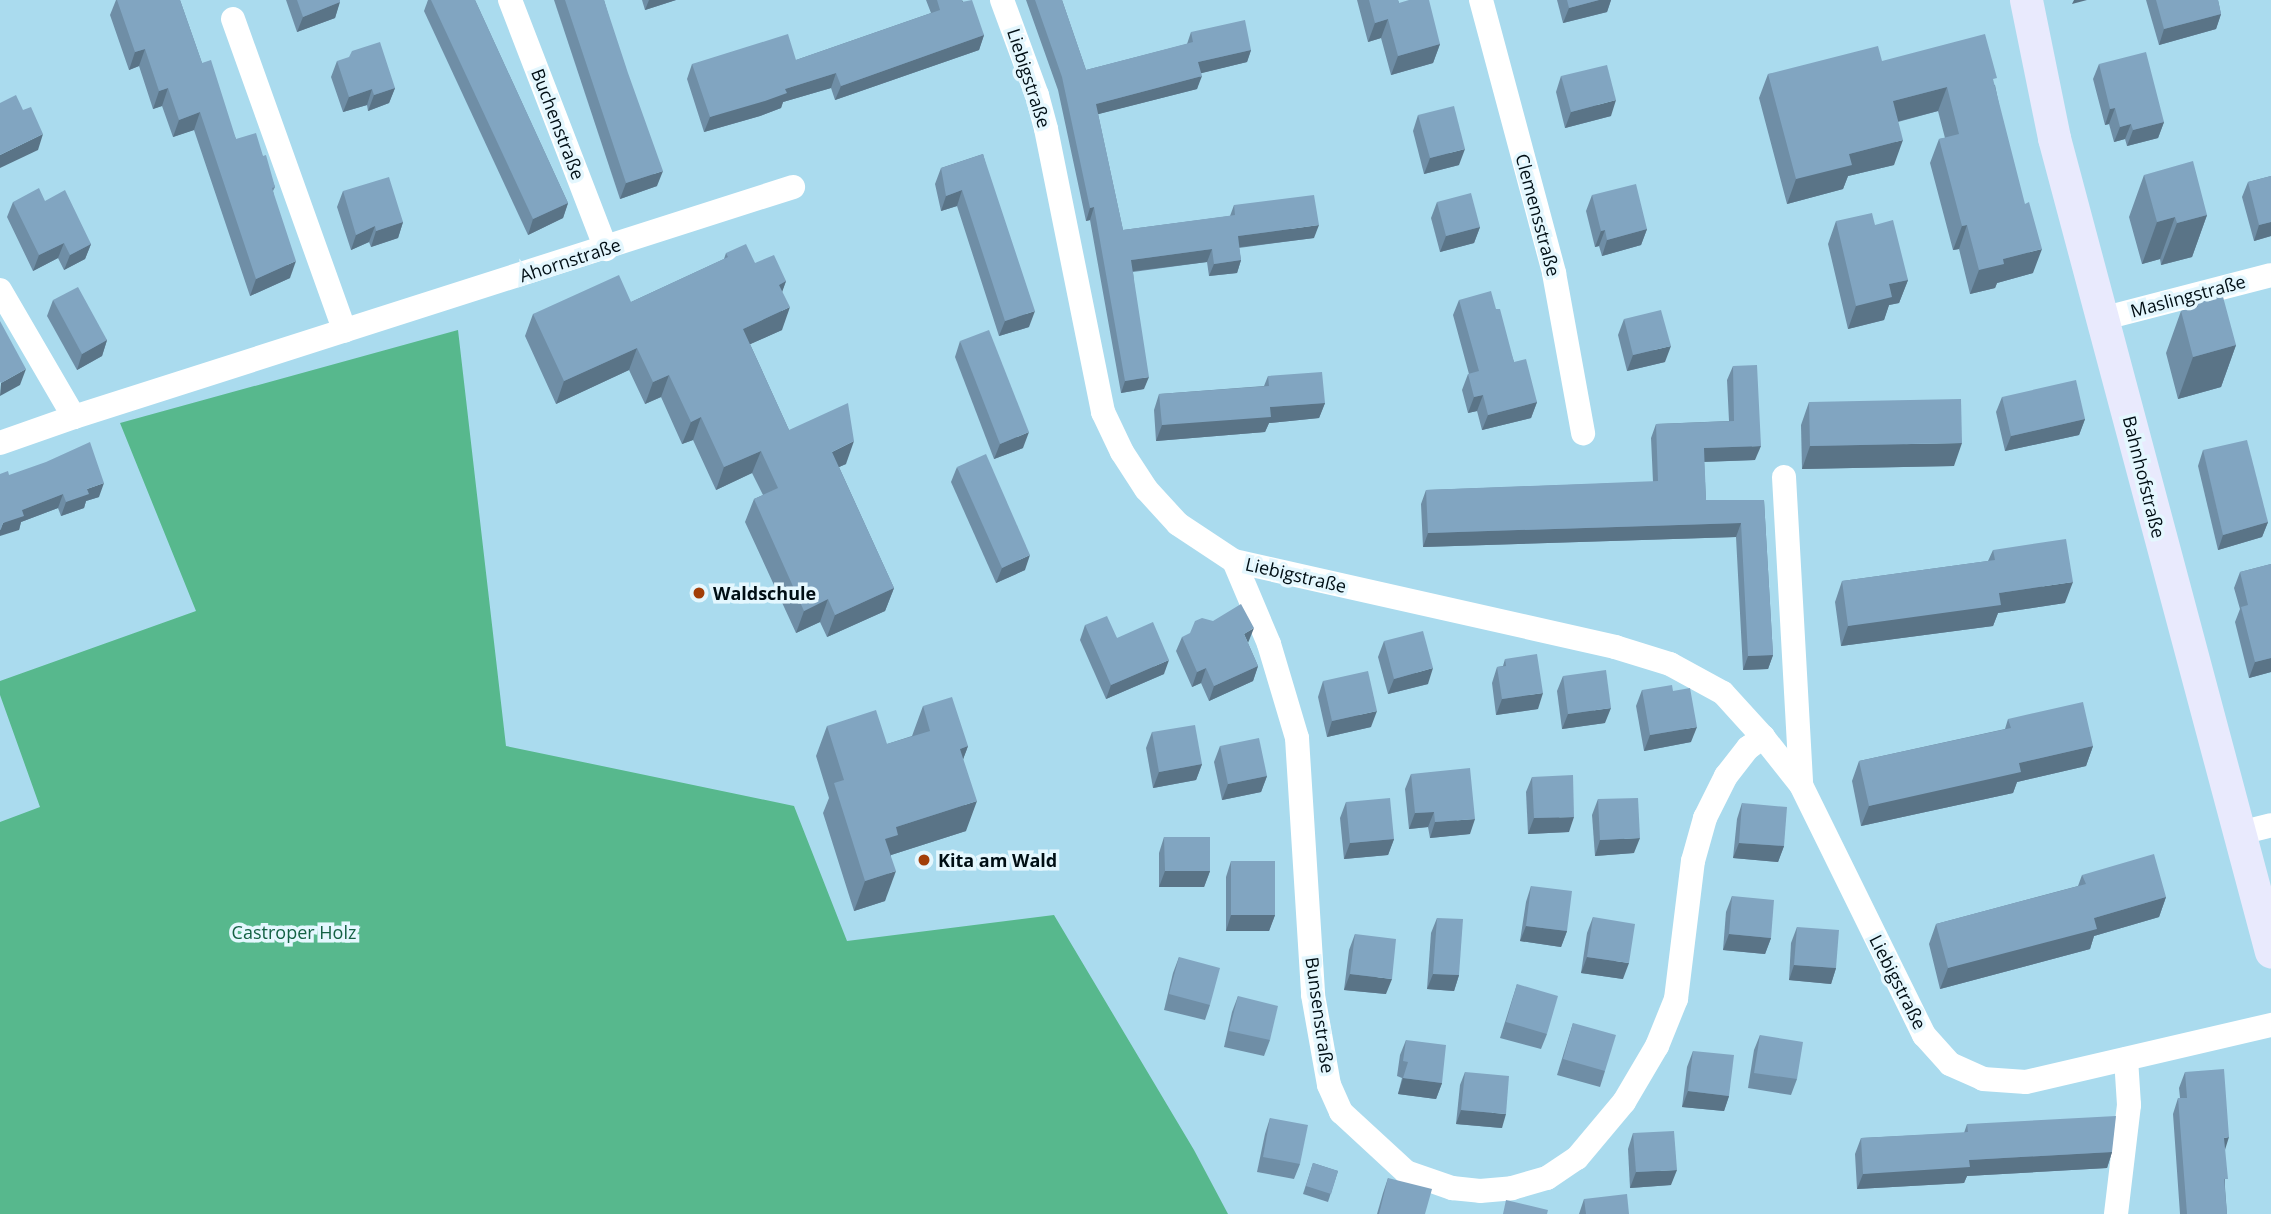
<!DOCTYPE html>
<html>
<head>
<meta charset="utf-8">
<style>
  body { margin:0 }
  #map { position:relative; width:2271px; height:1214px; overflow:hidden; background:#aadbee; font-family:"Open Sans",sans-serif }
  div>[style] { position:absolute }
  .green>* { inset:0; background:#57b88d }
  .street>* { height:24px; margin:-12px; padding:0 12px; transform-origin:12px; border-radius:12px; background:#fff }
  .secondary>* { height:33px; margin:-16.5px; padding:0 16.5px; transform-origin:16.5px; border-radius:16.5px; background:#e9eafd }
  .wall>* { inset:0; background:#6f8ea6 }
  .shaded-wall>* { inset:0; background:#5a7487 }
  .building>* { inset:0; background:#81a5c1 }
  .dots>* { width:19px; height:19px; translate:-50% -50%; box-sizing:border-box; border:4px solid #e4f7fe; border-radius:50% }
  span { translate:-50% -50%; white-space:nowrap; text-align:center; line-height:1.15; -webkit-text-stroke:7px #e4f7fe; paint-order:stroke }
  .street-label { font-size:18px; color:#000e14 }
  .poi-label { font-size:18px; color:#000e14; font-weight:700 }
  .left { translate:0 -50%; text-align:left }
  .park-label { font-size:18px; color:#146144 }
</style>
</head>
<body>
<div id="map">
  <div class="green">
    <i style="clip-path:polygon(458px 330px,506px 746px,794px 806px,847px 941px,1054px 915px,1194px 1150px,1228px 1214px,0 1214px,0 822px,40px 807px,0 695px,0 681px,196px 611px,120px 423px)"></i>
  </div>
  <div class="street">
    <i style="left:510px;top:0;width:267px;rotate:68.9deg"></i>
    <i style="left:1002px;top:0;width:101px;rotate:69.8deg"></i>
    <i style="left:1037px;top:95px;width:35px;rotate:75deg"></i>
    <i style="left:1046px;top:129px;width:289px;rotate:78.6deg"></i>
    <i style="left:1103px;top:412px;width:44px;rotate:64.6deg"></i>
    <i style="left:1122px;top:452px;width:44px;rotate:57deg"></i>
    <i style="left:1146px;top:489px;width:47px;rotate:47.6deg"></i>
    <i style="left:1178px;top:524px;width:67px;rotate:33.5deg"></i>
    <i style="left:1234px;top:561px;width:391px;rotate:12.7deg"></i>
    <i style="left:1615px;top:647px;width:58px;rotate:17.2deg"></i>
    <i style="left:1670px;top:664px;width:60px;rotate:28.7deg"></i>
    <i style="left:1723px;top:693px;width:59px;rotate:47.7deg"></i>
    <i style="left:1763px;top:737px;width:61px;rotate:51.6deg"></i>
    <i style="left:1801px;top:785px;width:279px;rotate:63.8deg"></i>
    <i style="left:1924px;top:1035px;width:39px;rotate:48deg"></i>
    <i style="left:1950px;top:1064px;width:36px;rotate:24deg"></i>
    <i style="left:1983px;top:1079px;width:43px;rotate:4deg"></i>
    <i style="left:2026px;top:1082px;width:252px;rotate:-13.1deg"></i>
    <i style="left:1481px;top:0;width:283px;rotate:75deg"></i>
    <i style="left:1554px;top:273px;width:163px;rotate:79.7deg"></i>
    <i style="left:233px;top:19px;width:331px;rotate:70.3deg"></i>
    <i style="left:0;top:290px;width:147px;rotate:59.8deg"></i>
    <i style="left:2105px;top:318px;width:171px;rotate:-14.5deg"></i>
    <i style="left:0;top:443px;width:78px;rotate:-19.4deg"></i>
    <i style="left:74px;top:417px;width:755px;rotate:-17.74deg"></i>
    <i style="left:1784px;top:477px;width:308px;rotate:86.8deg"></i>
    <i style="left:1234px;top:561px;width:90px;rotate:67.1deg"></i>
    <i style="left:1269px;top:644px;width:98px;rotate:73.4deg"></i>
    <i style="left:1297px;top:738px;width:257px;rotate:86.4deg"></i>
    <i style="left:1313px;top:995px;width:91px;rotate:79.9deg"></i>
    <i style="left:1329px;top:1085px;width:30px;rotate:66deg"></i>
    <i style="left:1341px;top:1112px;width:88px;rotate:42.7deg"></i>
    <i style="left:1406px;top:1172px;width:49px;rotate:19.2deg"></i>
    <i style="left:1452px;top:1188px;width:28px;rotate:6deg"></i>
    <i style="left:1480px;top:1191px;width:32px;rotate:-5deg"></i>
    <i style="left:1512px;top:1188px;width:36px;rotate:-16deg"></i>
    <i style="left:1547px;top:1178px;width:36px;rotate:-34deg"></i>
    <i style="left:1577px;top:1158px;width:73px;rotate:-50deg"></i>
    <i style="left:1624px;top:1102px;width:65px;rotate:-59.5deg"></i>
    <i style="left:1657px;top:1046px;width:51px;rotate:-68deg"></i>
    <i style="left:1676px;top:999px;width:139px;rotate:-83deg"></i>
    <i style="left:1693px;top:861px;width:45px;rotate:-74.4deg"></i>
    <i style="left:1705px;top:818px;width:47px;rotate:-63.4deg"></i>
    <i style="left:1726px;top:776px;width:36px;rotate:-52deg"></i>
    <i style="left:1748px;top:748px;width:19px;rotate:-36deg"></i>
    <i style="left:2240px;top:833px;width:32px;rotate:-14deg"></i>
    <i style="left:2116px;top:1214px;width:110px;rotate:-83.2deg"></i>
    <i style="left:2129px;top:1105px;width:46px;rotate:-93.7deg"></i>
  </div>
  <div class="secondary">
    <i style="left:2026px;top:0;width:141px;rotate:78.5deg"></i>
    <i style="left:2054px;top:138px;width:842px;rotate:75.07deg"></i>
  </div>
  <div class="wall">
    <i style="clip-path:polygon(116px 0,180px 0,202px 63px,236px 139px,263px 156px,275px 187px,273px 191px,290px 278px,250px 296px,194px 130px,173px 137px,162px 106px,153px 109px,139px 66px,129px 70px,110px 15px)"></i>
    <i style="clip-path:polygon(286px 0,340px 0,335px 18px,297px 32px)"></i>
    <i style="clip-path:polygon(428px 0,475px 0,568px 203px,563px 218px,528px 235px,424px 11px)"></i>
    <i style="clip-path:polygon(554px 0,604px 0,657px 186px,620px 199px)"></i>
    <i style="clip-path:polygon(642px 0,676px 0,645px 10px)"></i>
    <i style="clip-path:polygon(926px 0,962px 0,984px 35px,979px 50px,835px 100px,831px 88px,783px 102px,781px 108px,760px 116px,704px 132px,687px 79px,692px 64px,796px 60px,931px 13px)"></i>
    <i style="clip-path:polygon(1026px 0,1062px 0,1086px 70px,1187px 44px,1191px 32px,1251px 50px,1247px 62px,1201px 73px,1197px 89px,1098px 114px,1123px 230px,1230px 216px,1234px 205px,1314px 238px,1239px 248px,1241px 260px,1237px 273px,1209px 276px,1207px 262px,1133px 272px,1144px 389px,1121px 393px,1090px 220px,1086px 221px,1058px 90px)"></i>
    <i style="clip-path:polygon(1357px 0,1398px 0,1399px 3px,1440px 44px,1433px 63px,1391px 75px,1381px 38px,1368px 42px)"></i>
    <i style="clip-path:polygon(1557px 0,1611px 0,1607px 12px,1563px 23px)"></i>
    <i style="clip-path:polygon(2146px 0,2218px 0,2221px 14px,2216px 29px,2159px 45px)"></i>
    <i style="clip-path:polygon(337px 61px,395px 88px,389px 103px,368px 111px,367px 105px,343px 112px,331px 77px)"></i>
    <i style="clip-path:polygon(1882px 61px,1995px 85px,2033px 273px,1997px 283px,1995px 288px,1970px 294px,1959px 249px,1953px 250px,1930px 163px,1939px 139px,1945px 138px,1938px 111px,1898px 122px,1894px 165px,1848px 176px,1843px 189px,1787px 204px,1759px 98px,1768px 74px)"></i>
    <i style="clip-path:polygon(2099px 64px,2164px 122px,2158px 138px,2127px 146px,2125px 139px,2114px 142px,2109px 124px,2105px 125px,2093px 79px)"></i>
    <i style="clip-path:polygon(1561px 76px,1611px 116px,1565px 128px,1556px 92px)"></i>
    <i style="clip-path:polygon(1418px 115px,1459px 165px,1424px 174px,1413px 131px)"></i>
    <i style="clip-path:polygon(983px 154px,1029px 327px,999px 336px,957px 206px,941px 211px,935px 184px,941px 168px)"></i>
    <i style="clip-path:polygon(2144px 175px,2207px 215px,2192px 257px,2161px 265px,2160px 259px,2142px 264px,2129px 217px)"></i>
    <i style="clip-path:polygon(2271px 176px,2271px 236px,2254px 241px,2242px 197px,2248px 182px)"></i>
    <i style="clip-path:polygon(343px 191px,403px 222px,398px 238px,371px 247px,369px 242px,351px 250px,337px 207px)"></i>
    <i style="clip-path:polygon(1592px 195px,1647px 229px,1641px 245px,1602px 256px,1599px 246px,1595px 247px,1586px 211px)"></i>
    <i style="clip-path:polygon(45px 201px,91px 244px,85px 259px,64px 270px,58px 258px,33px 271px,7px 217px,13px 202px)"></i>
    <i style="clip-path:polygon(1437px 202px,1480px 227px,1474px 243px,1440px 252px,1431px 218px)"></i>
    <i style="clip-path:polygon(1836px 221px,1875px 225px,1908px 280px,1899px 303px,1889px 305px,1884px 320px,1848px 329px,1828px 244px)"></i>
    <i style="clip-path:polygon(726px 253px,755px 263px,786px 281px,782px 291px,782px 330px,750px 344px,789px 430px,846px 464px,839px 467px,894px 588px,885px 611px,827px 637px,820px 622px,796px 633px,745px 522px,754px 499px,763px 495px,752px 473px,716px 490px,693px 440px,682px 444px,661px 397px,645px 404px,629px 370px,556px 404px,525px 336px,533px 314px,631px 302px,724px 259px)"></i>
    <i style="clip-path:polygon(53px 300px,107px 340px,102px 356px,77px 370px,47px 316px)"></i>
    <i style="clip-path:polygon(1459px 300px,1496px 309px,1514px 362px,1537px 402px,1531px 418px,1482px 430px,1477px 411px,1468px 413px,1462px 390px,1468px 374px,1469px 374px,1453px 315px)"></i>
    <i style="clip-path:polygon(2196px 300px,2236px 345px,2221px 387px,2178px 399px,2166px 353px,2181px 311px,2193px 308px)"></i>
    <i style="clip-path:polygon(1624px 319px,1665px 362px,1627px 371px,1618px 335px)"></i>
    <i style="clip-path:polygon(960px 341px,1023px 448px,994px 459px,955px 357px)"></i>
    <i style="clip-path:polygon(1733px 366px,1755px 460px,1704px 462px,1706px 500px,1764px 500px,1773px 655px,1768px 669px,1743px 670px,1736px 537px,1423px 547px,1421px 504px,1426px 490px,1653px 482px,1651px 438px,1656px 424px,1729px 421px,1727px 380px)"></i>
    <i style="clip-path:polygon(1268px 376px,1325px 403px,1319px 418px,1269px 423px,1265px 432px,1156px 441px,1154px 410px,1159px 394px,1264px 386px)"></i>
    <i style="clip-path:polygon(2002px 397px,2085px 419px,2079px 435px,2005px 451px,1996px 412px)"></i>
    <i style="clip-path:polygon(1809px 402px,1954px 466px,1802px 469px,1801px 425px)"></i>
    <i style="clip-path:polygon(2203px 450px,2268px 522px,2262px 537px,2218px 550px,2198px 466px)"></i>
    <i style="clip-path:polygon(957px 467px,1025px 570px,996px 583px,951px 482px)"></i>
    <i style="clip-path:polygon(9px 475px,99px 497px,86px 501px,84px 508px,61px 516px,58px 508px,21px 522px,19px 530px)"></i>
    <i style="clip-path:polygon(1993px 550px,2065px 603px,1998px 613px,1993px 626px,1841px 646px,1835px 602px,1842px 581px,1988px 561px)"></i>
    <i style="clip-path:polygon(2271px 564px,2271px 672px,2249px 678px,2235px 622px,2240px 609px,2234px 588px,2240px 572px)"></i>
    <i style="clip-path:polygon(1085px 625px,1117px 638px,1164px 674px,1106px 699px,1080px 640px)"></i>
    <i style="clip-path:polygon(1182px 637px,1248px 643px,1258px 666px,1253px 681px,1209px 701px,1201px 683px,1192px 687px,1176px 651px)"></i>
    <i style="clip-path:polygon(1384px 641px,1428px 684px,1388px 694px,1378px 657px)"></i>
    <i style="clip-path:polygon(1505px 659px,1538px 709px,1496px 715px,1492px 683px,1497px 667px,1503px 666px)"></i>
    <i style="clip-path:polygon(1563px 676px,1605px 723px,1562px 729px,1557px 691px)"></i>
    <i style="clip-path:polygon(1323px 681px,1371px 727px,1327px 737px,1318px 697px)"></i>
    <i style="clip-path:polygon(1642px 690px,1673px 691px,1691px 742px,1644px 751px,1636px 706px)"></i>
    <i style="clip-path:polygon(923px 706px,968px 746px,963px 759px,966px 831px,891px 855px,885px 901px,854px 911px,823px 813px,829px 798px,816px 756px,827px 726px,887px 744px,912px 736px)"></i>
    <i style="clip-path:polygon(2008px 719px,2093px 746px,2086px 766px,2017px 782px,2013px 793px,1861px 826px,1852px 781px,1859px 761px,2005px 729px)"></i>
    <i style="clip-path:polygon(1152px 732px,1202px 764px,1196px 780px,1153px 788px,1146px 748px)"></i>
    <i style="clip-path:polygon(1220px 746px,1267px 776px,1261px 792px,1222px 800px,1214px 762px)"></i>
    <i style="clip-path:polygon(1411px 774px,1470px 834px,1430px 838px,1428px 827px,1409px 829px,1405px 789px)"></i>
    <i style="clip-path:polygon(1532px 777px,1569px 832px,1528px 834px,1526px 792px)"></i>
    <i style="clip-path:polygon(1598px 799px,1634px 853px,1595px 856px,1592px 815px)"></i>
    <i style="clip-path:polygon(1346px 802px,1394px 839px,1388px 855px,1344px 859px,1340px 818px)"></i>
    <i style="clip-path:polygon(1742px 803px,1784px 846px,1778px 862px,1733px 858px,1737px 819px)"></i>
    <i style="clip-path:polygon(1164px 837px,1210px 871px,1204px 887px,1159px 887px,1159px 853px)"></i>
    <i style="clip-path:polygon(1231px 861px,1275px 915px,1269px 931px,1226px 931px,1226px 877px)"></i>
    <i style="clip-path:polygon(2082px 875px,2166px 897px,2159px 917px,2094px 936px,2090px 949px,1940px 989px,1929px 944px,1936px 924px,2078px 886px)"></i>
    <i style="clip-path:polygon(1531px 886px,1567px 931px,1561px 947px,1520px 941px,1526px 902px)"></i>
    <i style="clip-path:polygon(1732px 896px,1771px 938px,1765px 954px,1723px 950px,1726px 912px)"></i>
    <i style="clip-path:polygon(1593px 917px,1623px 979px,1581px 973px,1587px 933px)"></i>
    <i style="clip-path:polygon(1437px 918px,1459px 975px,1454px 991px,1427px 989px,1431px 933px)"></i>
    <i style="clip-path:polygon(1797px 927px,1836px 968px,1831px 984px,1789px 980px,1791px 943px)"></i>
    <i style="clip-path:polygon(1355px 934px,1386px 994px,1344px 990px,1349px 950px)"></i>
    <i style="clip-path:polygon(1179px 957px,1210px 1005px,1205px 1020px,1164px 1010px,1173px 973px)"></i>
    <i style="clip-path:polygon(1517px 984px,1547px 1034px,1541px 1049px,1500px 1038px)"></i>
    <i style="clip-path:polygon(1238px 996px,1270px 1040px,1264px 1056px,1224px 1047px,1232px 1012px)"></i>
    <i style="clip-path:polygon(1573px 1023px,1605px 1071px,1600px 1087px,1557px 1075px)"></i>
    <i style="clip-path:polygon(1760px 1035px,1797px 1079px,1791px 1095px,1748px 1088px,1754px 1050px)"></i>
    <i style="clip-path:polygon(1406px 1040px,1442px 1083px,1436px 1099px,1398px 1094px,1402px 1078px,1397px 1076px,1400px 1055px)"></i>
    <i style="clip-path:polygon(1693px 1051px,1729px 1096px,1724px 1111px,1682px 1107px,1687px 1067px)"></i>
    <i style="clip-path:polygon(1465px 1072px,1502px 1128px,1456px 1124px,1460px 1085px)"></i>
    <i style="clip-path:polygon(2185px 1072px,2225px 1149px,2225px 1187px,2227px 1214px,2180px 1214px,2173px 1114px,2178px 1098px,2180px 1098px,2179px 1088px)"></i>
    <i style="clip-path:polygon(1270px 1118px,1300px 1164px,1294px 1179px,1257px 1172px,1265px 1134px)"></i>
    <i style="clip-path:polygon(1967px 1124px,2112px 1152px,2107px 1168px,1967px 1176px,1964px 1183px,1857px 1189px,1855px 1154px,1861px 1138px,1964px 1133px)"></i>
    <i style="clip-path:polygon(1633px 1133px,1671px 1185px,1630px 1188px,1628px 1149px)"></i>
    <i style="clip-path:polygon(1313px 1163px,1338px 1171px,1328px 1202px,1303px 1194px)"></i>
    <i style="clip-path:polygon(1388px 1178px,1425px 1214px,1377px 1214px,1383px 1193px)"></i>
    <i style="clip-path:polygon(1584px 1199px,1629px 1214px,1579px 1214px)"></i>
  </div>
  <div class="shaded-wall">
    <i style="clip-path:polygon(649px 0,676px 0,645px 10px)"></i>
    <i style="clip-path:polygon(1599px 0,1611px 0,1607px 12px,1563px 23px,1569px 8px)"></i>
    <i style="clip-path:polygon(2074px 0,2087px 0,2072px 4px)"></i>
    <i style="clip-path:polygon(340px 2px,335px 18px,297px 32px,303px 17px)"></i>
    <i style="clip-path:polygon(2221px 14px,2216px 29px,2159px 45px,2164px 29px)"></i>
    <i style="clip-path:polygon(1388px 19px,1381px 38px,1368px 42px,1375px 23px)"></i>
    <i style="clip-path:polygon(984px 35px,979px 50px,835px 100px,841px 86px)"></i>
    <i style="clip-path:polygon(1440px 44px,1433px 63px,1391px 75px,1398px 56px)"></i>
    <i style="clip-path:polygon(145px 49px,139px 66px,129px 70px,135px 52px)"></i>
    <i style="clip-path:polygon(1251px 50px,1247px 62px,1194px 75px,1198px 62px)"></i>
    <i style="clip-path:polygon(836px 73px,831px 88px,783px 102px,781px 108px,760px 116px,704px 132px,710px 117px,785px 89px)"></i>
    <i style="clip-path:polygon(1202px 76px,1197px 89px,1091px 116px,1096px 104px)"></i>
    <i style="clip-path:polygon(1947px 87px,1938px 111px,1884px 125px,1893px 101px)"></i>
    <i style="clip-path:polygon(168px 88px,162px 106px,153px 109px,159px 91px)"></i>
    <i style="clip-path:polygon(395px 88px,389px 103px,368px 111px,374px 95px)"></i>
    <i style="clip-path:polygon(372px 89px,367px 105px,343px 112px,349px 97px)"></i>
    <i style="clip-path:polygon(1616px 100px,1611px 116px,1565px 128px,1571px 112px)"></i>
    <i style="clip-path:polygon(2115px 108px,2109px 124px,2105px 125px,2110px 109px)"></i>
    <i style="clip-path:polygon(200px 112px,194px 130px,173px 137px,179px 120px)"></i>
    <i style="clip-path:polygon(2164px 122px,2158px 138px,2127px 146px,2133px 130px)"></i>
    <i style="clip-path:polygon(2131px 124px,2125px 139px,2114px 142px,2120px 127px)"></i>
    <i style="clip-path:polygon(43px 134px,38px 150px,0 168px,0 155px)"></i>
    <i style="clip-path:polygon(1903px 140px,1894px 165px,1848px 176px,1843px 189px,1787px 204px,1796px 179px,1849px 154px)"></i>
    <i style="clip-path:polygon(1465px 149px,1459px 165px,1424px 174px,1430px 158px)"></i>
    <i style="clip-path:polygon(663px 171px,657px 186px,620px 199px,626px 183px)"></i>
    <i style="clip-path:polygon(962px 190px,957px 206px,941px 211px,946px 196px)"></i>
    <i style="clip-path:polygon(568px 203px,563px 218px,528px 235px,533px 219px)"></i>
    <i style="clip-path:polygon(1094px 207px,1090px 220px,1086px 221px,1090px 208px)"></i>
    <i style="clip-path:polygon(2207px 215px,2192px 257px,2161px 265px,2177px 223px)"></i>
    <i style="clip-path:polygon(2175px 217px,2160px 259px,2142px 264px,2157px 222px)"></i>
    <i style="clip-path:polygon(403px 222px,398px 238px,371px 247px,376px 231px)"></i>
    <i style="clip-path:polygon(2271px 222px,2271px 236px,2254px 241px,2259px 225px)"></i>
    <i style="clip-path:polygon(1319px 225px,1314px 238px,1233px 248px,1238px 236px)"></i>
    <i style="clip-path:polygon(1967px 225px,1959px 249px,1953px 250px,1962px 226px)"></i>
    <i style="clip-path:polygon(375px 226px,369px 242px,351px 250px,356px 235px)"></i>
    <i style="clip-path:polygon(1480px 227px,1474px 243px,1440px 252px,1446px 236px)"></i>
    <i style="clip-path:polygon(1647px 229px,1641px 245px,1602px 256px,1607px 240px)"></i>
    <i style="clip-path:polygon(1605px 230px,1599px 246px,1595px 247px,1601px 231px)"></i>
    <i style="clip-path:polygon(64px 243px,58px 258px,33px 271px,39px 255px)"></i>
    <i style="clip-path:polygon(91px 244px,85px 259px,64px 270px,70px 255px)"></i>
    <i style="clip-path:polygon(1212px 249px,1207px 262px,1126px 272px,1131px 260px)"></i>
    <i style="clip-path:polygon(2042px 249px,2033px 273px,1997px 283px,1995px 288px,1970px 294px,1979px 270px,2003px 259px)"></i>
    <i style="clip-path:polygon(1241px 260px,1237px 273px,1209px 276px,1214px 264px)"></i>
    <i style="clip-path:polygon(296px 261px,290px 278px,250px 296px,256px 279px)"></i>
    <i style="clip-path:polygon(1908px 280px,1899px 303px,1889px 305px,1884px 320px,1848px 329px,1856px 306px,1889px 284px)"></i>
    <i style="clip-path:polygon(786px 281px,778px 304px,779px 285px)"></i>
    <i style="clip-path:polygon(790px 307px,782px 330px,735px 351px,743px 329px)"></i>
    <i style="clip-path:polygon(1035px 311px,1029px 327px,999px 336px,1005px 321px)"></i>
    <i style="clip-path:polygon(107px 340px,102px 356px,77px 370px,82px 354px)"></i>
    <i style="clip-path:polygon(2236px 345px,2221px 387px,2178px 399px,2193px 357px)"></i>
    <i style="clip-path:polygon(1671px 346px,1665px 362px,1627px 371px,1633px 355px)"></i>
    <i style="clip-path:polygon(637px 348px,629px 370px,556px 404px,564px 381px)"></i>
    <i style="clip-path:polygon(26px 369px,20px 385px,0 396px,1px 383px)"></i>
    <i style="clip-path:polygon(669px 375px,661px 397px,645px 404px,653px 382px)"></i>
    <i style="clip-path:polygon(1149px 377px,1144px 389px,1121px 393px,1125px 381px)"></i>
    <i style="clip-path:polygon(1483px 395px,1477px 411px,1468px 413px,1474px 397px)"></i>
    <i style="clip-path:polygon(1537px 402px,1531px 418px,1482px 430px,1488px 415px)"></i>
    <i style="clip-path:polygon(1325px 403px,1319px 418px,1269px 423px,1265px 432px,1156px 441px,1162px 425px,1270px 407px)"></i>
    <i style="clip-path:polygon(701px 417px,693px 440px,682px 444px,691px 422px)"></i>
    <i style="clip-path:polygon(2085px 419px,2079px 435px,2005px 451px,2011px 436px)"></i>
    <i style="clip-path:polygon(1029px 432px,1023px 448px,994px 459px,1000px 444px)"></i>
    <i style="clip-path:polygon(854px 441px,846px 464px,823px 474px,832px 452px)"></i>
    <i style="clip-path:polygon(1962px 443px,1954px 466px,1802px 469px,1810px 446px)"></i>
    <i style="clip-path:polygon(1761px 446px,1755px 460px,1699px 462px,1704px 448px)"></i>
    <i style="clip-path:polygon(761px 451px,752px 473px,716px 490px,724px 467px)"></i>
    <i style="clip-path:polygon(104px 483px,99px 497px,86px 501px,84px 508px,61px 516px,66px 502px,87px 489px)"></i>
    <i style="clip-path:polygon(63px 494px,58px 508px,21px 522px,19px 530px,0 536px,0 530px,3px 523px,22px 510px)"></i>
    <i style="clip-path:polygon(2268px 522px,2262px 537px,2218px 550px,2223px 535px)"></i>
    <i style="clip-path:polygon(1741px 523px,1736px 537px,1423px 547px,1428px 533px)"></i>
    <i style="clip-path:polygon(1030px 555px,1025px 570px,996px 583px,1002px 568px)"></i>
    <i style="clip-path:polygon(2073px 582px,2065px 603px,1998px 613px,1993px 626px,1841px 646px,1848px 626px,1999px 593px)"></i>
    <i style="clip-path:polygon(894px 588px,885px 611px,827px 637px,835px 615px)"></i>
    <i style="clip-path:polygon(828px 599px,820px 622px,796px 633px,804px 611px)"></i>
    <i style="clip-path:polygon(1254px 628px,1248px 643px,1244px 634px)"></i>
    <i style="clip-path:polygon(1773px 655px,1768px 669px,1743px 670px,1748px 656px)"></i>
    <i style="clip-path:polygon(2271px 658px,2271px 672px,2249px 678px,2255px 662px)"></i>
    <i style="clip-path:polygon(1169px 660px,1164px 674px,1106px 699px,1111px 685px)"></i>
    <i style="clip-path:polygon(1258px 666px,1253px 681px,1209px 701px,1214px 686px)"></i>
    <i style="clip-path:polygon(1206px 668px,1201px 683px,1192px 687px,1197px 672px)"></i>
    <i style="clip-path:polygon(1433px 668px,1428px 684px,1388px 694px,1394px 679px)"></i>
    <i style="clip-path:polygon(1543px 693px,1538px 709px,1496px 715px,1502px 699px)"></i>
    <i style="clip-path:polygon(1611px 708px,1605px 723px,1562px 729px,1568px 714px)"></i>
    <i style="clip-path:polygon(1377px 711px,1371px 727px,1327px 737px,1332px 721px)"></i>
    <i style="clip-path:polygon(1697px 727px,1691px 742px,1644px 751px,1650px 735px)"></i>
    <i style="clip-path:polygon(968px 746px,957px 776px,960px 749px)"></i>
    <i style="clip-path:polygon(2093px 746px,2086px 766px,2017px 782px,2013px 793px,1861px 826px,1869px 806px,2019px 763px)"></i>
    <i style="clip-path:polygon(1202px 764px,1196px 780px,1153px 788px,1159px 772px)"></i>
    <i style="clip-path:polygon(1267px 776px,1261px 792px,1222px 800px,1228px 784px)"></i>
    <i style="clip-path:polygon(977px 801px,966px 831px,891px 855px,887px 865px,885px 839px,896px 827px)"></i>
    <i style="clip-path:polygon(1434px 812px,1428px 827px,1409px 829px,1415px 813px)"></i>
    <i style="clip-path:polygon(1574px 817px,1569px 832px,1528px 834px,1534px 818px)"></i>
    <i style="clip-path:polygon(1475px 819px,1470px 834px,1430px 838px,1435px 822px)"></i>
    <i style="clip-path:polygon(1640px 838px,1634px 853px,1595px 856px,1600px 840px)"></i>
    <i style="clip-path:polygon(1394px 839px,1388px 855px,1344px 859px,1350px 843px)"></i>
    <i style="clip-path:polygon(1739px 843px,1784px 846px,1778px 862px,1733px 858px)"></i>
    <i style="clip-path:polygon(896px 871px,885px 901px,854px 911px,865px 881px)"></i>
    <i style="clip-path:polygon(1165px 871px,1210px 871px,1204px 887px,1159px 887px)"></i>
    <i style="clip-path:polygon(2166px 897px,2159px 917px,2094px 936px,2090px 949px,1940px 989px,1948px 968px,2094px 918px)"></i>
    <i style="clip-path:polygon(1231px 915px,1275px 915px,1269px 931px,1226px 931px)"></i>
    <i style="clip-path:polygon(1526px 926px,1567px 931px,1561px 947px,1520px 941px)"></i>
    <i style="clip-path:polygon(1729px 934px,1771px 938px,1765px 954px,1723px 950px)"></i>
    <i style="clip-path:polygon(1587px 957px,1629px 963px,1623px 979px,1581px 973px)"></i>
    <i style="clip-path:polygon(1794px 965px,1836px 968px,1831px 984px,1789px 980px)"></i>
    <i style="clip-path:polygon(1350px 974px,1392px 979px,1386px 994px,1344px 990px)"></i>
    <i style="clip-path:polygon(1433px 974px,1459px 975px,1454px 991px,1427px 989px)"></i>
    <i style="clip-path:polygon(1403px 1078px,1442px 1083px,1436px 1099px,1398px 1094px)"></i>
    <i style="clip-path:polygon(1688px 1091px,1729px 1096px,1724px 1111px,1682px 1107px)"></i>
    <i style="clip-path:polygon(1461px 1110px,1506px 1114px,1502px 1128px,1456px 1124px)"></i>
    <i style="clip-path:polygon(2229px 1137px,2224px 1153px,2224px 1138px)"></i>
    <i style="clip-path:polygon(2112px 1152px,2107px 1168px,1967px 1176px,1964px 1183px,1857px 1189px,1863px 1174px,1969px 1160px)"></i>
    <i style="clip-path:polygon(1677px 1170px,1671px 1185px,1630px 1188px,1636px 1172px)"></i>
  </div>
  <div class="building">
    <i style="clip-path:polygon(117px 0,180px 0,202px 63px,211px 60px,236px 139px,256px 133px,263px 156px,266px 155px,275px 187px,272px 188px,296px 261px,256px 279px,200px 112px,179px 120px,168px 88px,159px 91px,145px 49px,135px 52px)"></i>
    <i style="clip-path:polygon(297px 0,340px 0,340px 2px,303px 17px)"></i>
    <i style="clip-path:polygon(431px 0,475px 0,568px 203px,533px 219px)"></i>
    <i style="clip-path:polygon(565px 0,604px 0,628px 73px,663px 171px,626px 183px)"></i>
    <i style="clip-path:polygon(937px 0,962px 0,962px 2px,972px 0,984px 35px,841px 86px,836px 73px,785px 89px,787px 93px,765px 101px,710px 117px,692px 64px,788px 34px,796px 60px,940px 10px)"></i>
    <i style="clip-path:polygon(1035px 0,1062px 0,1086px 70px,1193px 42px,1191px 32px,1245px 20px,1251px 50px,1198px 62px,1202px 76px,1096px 104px,1123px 230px,1235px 215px,1234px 205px,1314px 195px,1319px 225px,1238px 236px,1241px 260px,1214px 264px,1212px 249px,1131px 260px,1149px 377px,1125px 381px,1094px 207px,1090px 208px,1062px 77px)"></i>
    <i style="clip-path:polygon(1369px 0,1398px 0,1399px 3px,1409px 0,1429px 0,1440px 44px,1398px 56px,1388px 19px,1375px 23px)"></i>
    <i style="clip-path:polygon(1567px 0,1599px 0,1569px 8px)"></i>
    <i style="clip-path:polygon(2156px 0,2218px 0,2221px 14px,2164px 29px)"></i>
    <i style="clip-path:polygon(1985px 34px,1997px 78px,1993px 79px,2025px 204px,2029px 202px,2042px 249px,2003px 259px,2004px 264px,1979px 270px,1967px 225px,1962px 226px,1939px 139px,1959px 134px,1947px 87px,1893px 101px,1903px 140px,1849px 154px,1852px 165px,1796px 179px,1768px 74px,1878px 46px,1882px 61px)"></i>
    <i style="clip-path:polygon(380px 42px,395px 88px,374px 95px,372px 89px,349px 97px,337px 61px,349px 57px,352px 51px)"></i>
    <i style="clip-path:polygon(2146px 52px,2164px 122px,2133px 130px,2131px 124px,2120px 127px,2115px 108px,2110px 109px,2099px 64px)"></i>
    <i style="clip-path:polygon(1607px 65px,1616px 100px,1571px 112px,1561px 76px)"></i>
    <i style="clip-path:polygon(16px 95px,23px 110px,31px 107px,43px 134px,0 155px,0 103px)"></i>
    <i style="clip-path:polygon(1454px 106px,1465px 149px,1430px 158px,1418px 115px)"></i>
    <i style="clip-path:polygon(983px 154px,1035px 311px,1005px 321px,962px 190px,946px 196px,941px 168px)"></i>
    <i style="clip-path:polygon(2193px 161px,2207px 215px,2177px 223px,2175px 217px,2157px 222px,2144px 175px)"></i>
    <i style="clip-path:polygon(2271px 176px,2271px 222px,2259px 225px,2248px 182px)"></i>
    <i style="clip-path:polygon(389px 177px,403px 222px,376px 231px,375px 226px,356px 235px,343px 191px)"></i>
    <i style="clip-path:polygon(1636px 184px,1647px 229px,1607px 240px,1605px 230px,1601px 231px,1592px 195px)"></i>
    <i style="clip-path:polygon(39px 188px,45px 201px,65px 190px,91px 244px,70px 255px,64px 243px,39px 255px,13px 202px)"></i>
    <i style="clip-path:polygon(1471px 193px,1480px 227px,1446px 236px,1437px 202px)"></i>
    <i style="clip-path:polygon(1872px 213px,1875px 225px,1893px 220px,1908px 280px,1889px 284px,1892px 297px,1856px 306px,1836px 221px)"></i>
    <i style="clip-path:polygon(746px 244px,755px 263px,774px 255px,786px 281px,779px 285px,790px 307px,743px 329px,789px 430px,848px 403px,854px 441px,832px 452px,894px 588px,835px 615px,828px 599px,804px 611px,754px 499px,778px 488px,761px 451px,724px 467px,701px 417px,691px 422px,669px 375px,653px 382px,637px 348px,564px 381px,533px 314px,619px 275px,631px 302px,728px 257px,726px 253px)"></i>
    <i style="clip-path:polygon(78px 287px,107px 340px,82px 354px,53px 300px)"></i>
    <i style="clip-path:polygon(1491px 291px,1496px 309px,1500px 309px,1514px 362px,1526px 359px,1537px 402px,1488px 415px,1483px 395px,1474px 397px,1468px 374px,1479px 371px,1459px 300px)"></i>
    <i style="clip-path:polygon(2222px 293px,2236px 345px,2193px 357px,2181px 311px,2198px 307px,2196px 300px)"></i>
    <i style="clip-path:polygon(1661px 310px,1671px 346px,1633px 355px,1624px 319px)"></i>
    <i style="clip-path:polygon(0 321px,26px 369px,1px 383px,0 382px)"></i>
    <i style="clip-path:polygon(989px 330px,1029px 432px,1000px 444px,960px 341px)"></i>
    <i style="clip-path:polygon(1757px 365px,1761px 446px,1704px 448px,1706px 500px,1764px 500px,1773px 655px,1748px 656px,1741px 523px,1428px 533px,1426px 490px,1658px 481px,1656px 424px,1734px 421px,1733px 366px)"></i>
    <i style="clip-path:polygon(1322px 372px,1325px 403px,1270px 407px,1271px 417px,1162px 425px,1159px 394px,1269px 386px,1268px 376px)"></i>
    <i style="clip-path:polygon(2076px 380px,2085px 419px,2011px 436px,2002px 397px)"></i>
    <i style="clip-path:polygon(1961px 399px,1962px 443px,1810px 446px,1809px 402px)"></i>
    <i style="clip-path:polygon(2247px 440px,2268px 522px,2223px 535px,2203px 450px)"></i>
    <i style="clip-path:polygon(90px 442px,104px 483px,87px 489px,89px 494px,66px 502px,63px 494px,22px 510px,24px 516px,3px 523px,1px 529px,0 530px,0 474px,8px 471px,9px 475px,46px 462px)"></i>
    <i style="clip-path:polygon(986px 454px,1030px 555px,1002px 568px,957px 467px)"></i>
    <i style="clip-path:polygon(2066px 539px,2073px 582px,1999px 593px,2001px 605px,1848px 626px,1842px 581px,1995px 560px,1993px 550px)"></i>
    <i style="clip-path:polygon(2271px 564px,2271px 658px,2255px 662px,2241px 607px,2248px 605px,2240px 572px)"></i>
    <i style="clip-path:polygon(1241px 604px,1254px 628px,1244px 634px,1258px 666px,1214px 686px,1206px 668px,1197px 672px,1182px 637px,1190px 633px,1195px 621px,1202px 618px,1213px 621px)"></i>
    <i style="clip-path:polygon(1107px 616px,1117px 638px,1153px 622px,1169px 660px,1111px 685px,1085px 625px)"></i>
    <i style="clip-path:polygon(1423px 631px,1433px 668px,1394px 679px,1384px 641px)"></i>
    <i style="clip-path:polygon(1537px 654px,1543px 693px,1502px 699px,1497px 667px,1506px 666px,1505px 659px)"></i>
    <i style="clip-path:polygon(1606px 670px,1611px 708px,1568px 714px,1563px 676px)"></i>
    <i style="clip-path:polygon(1368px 671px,1377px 711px,1332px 721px,1323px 681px)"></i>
    <i style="clip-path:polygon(1672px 685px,1673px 691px,1690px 688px,1697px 727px,1650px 735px,1642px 690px)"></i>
    <i style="clip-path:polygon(952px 697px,968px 746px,960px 749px,977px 801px,896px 827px,898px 835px,885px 839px,896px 871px,865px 881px,834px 783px,844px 780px,827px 726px,876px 710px,887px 744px,930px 731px,923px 706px)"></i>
    <i style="clip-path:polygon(2083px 702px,2093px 746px,2019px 763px,2021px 772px,1869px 806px,1859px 761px,2011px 728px,2008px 719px)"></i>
    <i style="clip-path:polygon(1195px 725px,1202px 764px,1159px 772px,1152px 732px)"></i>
    <i style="clip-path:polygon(1259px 738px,1267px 776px,1228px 784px,1220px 746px)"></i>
    <i style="clip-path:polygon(1470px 768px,1475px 819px,1435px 822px,1434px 812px,1415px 813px,1411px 774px)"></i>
    <i style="clip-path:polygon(1573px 775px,1574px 817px,1534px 818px,1532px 777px)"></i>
    <i style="clip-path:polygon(1390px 798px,1394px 839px,1350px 843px,1346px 802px)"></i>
    <i style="clip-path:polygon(1638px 798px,1640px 838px,1600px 840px,1598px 799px)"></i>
    <i style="clip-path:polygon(1742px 803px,1787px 807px,1784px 846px,1739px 843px)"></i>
    <i style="clip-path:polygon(1164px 837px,1210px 837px,1210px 871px,1165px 871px)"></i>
    <i style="clip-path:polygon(2154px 854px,2166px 897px,2094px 918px,2097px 929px,1948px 968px,1936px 924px,2086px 884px,2082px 875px)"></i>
    <i style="clip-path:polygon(1231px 861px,1275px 861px,1275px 915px,1231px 915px)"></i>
    <i style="clip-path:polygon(1531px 886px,1572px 891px,1567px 931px,1526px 926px)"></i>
    <i style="clip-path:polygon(1732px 896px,1774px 900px,1771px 938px,1729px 934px)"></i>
    <i style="clip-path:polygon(1593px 917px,1635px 924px,1629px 963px,1587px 957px)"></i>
    <i style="clip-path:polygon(1437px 918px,1463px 919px,1459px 975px,1433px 974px)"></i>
    <i style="clip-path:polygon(1797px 927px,1839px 930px,1836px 968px,1794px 965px)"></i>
    <i style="clip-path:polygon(1355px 934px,1396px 939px,1392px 979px,1350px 974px)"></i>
    <i style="clip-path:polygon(1179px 957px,1220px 968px,1210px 1005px,1169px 994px)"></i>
    <i style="clip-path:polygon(1517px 984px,1558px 996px,1547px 1034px,1506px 1022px)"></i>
    <i style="clip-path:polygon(1238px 996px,1278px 1006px,1270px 1040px,1229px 1031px)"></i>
    <i style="clip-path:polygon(1573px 1023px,1616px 1035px,1605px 1071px,1563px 1059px)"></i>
    <i style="clip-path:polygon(1760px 1035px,1803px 1042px,1797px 1079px,1754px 1073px)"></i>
    <i style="clip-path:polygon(1406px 1040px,1446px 1045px,1442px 1083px,1403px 1078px,1408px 1062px,1403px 1061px)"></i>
    <i style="clip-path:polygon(1693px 1051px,1734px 1055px,1729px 1096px,1688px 1091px)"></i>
    <i style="clip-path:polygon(2224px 1069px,2229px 1137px,2224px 1138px,2228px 1179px,2224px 1179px,2227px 1214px,2187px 1214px,2178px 1098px,2187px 1098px,2185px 1072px)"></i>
    <i style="clip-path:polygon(1465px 1072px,1509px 1076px,1506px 1114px,1461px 1110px)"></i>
    <i style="clip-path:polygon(2116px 1116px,2112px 1152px,1969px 1160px,1970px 1167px,1863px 1174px,1861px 1138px,1968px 1132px,1967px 1124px)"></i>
    <i style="clip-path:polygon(1270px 1118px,1308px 1125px,1300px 1164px,1263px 1157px)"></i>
    <i style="clip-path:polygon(1674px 1131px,1677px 1170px,1636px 1172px,1633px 1133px)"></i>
    <i style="clip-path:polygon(1313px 1163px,1338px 1171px,1331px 1194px,1306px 1186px)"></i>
    <i style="clip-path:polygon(1388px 1178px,1432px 1189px,1425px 1214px,1379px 1214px)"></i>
    <i style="clip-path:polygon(1627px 1194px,1629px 1214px,1586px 1214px,1584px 1199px)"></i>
    <i style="clip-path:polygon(1506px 1200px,1548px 1210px,1547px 1214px,1503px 1214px)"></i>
  </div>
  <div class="dots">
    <i style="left:699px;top:593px;background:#a23e08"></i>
    <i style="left:924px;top:860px;background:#a23e08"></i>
  </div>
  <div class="street-label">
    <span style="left:1029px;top:78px;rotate:72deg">Liebigstraße</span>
    <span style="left:558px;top:124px;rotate:69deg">Buchenstraße</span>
    <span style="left:1538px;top:215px;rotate:75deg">Clemensstraße</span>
    <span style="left:570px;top:260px;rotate:-18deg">Ahornstraße</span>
    <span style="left:2188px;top:296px;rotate:-15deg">Maslingstraße</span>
    <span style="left:2144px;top:477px;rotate:76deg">Bahnhofstraße</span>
    <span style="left:1296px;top:575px;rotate:13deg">Liebigstraße</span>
    <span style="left:1898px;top:982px;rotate:63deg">Liebigstraße</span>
    <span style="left:1320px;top:1015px;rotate:82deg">Bunsenstraße</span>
  </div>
  <div class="poi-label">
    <span class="left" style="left:713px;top:593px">Waldschule</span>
    <span class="left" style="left:938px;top:860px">Kita am Wald</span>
  </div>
  <div class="park-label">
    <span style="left:294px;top:932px">Castroper Holz</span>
  </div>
</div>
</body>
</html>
